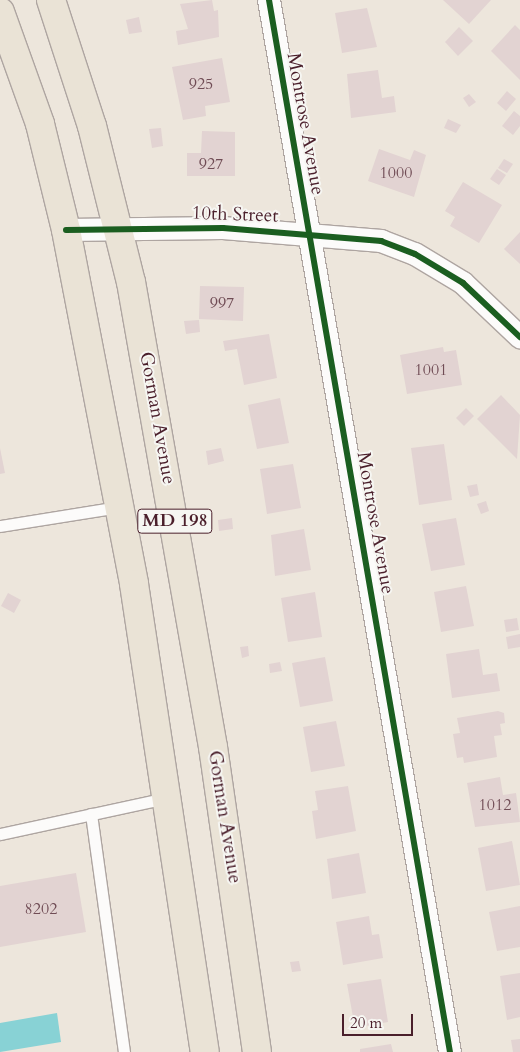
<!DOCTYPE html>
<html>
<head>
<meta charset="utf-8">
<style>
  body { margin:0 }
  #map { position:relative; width:520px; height:1052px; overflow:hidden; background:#ede6dc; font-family:Cardo,serif }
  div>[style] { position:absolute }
  .water>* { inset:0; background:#88d2d5 }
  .building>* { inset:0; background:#e2d3d2 }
  .roads { filter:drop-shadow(1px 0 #aea5a1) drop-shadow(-1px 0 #aea5a1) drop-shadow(0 1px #aea5a1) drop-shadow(0 -1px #aea5a1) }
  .service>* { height:11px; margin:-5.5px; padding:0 5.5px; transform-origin:5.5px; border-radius:5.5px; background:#fcfbfa }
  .minor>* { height:22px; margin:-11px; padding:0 11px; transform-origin:11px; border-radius:11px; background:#fcfbfa }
  .primary>* { height:28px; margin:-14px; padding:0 14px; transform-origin:14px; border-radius:14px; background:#eae3d6 }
  .cycleway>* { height:6px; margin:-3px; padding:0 3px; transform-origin:3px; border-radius:3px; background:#1b5e20 }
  span { translate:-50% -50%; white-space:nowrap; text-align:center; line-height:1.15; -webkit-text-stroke:4px #f6f6f2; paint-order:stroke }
  .number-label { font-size:16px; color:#704c55 }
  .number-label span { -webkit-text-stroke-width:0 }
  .shield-label span { padding:1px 4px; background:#f6f6f2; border:1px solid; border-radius:4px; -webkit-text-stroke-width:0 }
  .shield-label { font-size:18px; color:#4a1f2b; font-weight:700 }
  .street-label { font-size:19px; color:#4a1f2b }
  .scale { position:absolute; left:342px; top:1014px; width:71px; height:22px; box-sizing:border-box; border:2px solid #4a1f2b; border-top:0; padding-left:6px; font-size:15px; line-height:18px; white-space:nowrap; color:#4a1f2b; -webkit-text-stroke:4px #f6f6f2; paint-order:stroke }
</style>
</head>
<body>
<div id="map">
  <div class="water">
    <i style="clip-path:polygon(57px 1013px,61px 1042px,0 1052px,0 1023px)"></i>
  </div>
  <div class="building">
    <i style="clip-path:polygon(212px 0,214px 11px,218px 10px,219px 37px,178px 45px,176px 31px,188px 29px,180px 4px)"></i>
    <i style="clip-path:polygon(443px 0,491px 0,469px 24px)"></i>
    <i style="clip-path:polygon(367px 8px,377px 47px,342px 53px,335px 13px)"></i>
    <i style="clip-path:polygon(139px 17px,142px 32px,129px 34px,126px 20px)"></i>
    <i style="clip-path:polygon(515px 25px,520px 30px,520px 80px,491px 51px)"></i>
    <i style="clip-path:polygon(459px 27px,473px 41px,458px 56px,445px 42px)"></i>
    <i style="clip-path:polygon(222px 58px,230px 102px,205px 106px,206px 116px,183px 120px,172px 67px)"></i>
    <i style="clip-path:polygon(378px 70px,382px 98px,394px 96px,396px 112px,351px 118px,347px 74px)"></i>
    <i style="clip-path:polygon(507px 91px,516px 99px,506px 111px,497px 103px)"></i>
    <i style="clip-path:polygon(469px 94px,476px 102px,469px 107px,463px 98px)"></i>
    <i style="clip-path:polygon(514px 111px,520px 116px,520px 126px,513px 135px,502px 126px)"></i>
    <i style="clip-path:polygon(448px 119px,461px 125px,456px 133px,444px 128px)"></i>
    <i style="clip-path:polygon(161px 128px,163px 146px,152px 148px,149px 129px)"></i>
    <i style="clip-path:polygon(202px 131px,235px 132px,235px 176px,187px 176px,187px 153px,201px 153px)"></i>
    <i style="clip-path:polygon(379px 149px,410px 160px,414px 150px,426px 155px,414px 197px,368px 181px)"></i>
    <i style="clip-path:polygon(504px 159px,513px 164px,507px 173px,498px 168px)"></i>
    <i style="clip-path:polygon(497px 169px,506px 175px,499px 185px,490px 179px)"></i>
    <i style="clip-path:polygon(463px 182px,502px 205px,479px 243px,450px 226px,455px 217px,445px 211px)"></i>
    <i style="clip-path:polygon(520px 232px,520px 264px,504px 249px)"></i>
    <i style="clip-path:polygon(200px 286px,244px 287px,243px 321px,199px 319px)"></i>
    <i style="clip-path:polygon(199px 320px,200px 332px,186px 334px,184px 321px)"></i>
    <i style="clip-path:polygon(269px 334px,277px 378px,244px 385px,237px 349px,225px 351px,223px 341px)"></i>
    <i style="clip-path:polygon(443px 347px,444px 352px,456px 350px,462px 385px,407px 394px,400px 355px)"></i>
    <i style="clip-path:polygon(501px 395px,520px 415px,517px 459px,477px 419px)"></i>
    <i style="clip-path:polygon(280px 398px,289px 443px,257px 449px,248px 405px)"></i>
    <i style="clip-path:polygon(466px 408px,474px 416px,464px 426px,456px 418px)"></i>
    <i style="clip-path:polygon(444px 444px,452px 500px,419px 505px,411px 448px)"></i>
    <i style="clip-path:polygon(0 448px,5px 473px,0 474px)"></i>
    <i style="clip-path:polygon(221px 448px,224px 461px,208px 465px,206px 451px)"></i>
    <i style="clip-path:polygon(293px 464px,301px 508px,267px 514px,260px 469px)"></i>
    <i style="clip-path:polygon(477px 484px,479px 495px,470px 497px,467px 486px)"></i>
    <i style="clip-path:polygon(486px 501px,489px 511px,481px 514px,477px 504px)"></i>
    <i style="clip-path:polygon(232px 518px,233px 529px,219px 531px,218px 520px)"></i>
    <i style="clip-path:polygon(456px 518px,465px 565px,431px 571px,422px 524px)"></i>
    <i style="clip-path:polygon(304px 529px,311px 570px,275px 576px,271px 535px)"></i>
    <i style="clip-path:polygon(466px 586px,474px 626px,441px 632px,434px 592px)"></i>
    <i style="clip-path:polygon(315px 592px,322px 637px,288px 642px,281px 598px)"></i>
    <i style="clip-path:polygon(8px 593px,21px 600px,14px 613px,1px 606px)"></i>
    <i style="clip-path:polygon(517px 618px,519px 630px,506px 632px,504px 620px)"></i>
    <i style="clip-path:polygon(520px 634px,520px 647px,508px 649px,506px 637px)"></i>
    <i style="clip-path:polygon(248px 646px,249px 656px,242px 658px,240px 647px)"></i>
    <i style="clip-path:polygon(479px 649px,483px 675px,497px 673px,500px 691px,452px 698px,446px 654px)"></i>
    <i style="clip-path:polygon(325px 657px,333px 701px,300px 707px,292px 663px)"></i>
    <i style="clip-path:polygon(280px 662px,282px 671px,270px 673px,269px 664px)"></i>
    <i style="clip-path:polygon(498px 711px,504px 713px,505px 723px,500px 724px,502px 735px,494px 736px,497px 757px,464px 763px,463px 757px,457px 758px,453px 734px,460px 733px,457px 718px)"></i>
    <i style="clip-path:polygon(336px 721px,345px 766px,311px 772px,303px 727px)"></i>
    <i style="clip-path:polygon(500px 777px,503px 795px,516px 793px,520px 822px,475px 827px,467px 783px)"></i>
    <i style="clip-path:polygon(348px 786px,356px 831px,316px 839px,312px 811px,318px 810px,315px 791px)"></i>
    <i style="clip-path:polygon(512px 841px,520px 885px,486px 891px,478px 848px)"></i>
    <i style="clip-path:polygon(359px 853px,366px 893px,332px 899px,327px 859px)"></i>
    <i style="clip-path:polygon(76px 873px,86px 932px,0 947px,0 886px)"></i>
    <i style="clip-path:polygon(520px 906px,520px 947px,497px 951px,489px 912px)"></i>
    <i style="clip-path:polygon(369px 916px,372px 935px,379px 934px,383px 958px,343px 965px,336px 922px)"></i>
    <i style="clip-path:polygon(299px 961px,301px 971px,292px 972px,290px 962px)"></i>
    <i style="clip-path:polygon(520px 973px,520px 1017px,507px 1020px,500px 976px)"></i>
    <i style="clip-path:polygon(381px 979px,388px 1022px,355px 1028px,347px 984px)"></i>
    <i style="clip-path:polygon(520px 1039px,520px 1052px,513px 1052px,511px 1040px)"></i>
    <i style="clip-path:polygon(391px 1044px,393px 1052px,360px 1052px,360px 1049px)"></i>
  </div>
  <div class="roads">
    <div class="service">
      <i style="left:0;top:526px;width:121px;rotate:-9.1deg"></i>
      <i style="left:91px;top:814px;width:240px;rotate:82.1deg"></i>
      <i style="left:0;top:834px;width:171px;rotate:-12.2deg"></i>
    </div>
    <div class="minor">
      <i style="left:269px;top:0;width:1067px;rotate:80.24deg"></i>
      <i style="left:66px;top:230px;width:157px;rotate:-0.7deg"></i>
      <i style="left:223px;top:228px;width:159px;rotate:4.7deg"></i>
      <i style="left:381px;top:241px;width:36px;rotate:21deg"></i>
      <i style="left:415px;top:254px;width:56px;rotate:31.1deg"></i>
      <i style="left:463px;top:283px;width:79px;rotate:43.5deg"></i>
    </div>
    <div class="primary">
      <i style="left:51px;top:0;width:133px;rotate:72deg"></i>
      <i style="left:92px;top:126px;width:161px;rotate:76deg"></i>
      <i style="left:131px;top:282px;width:472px;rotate:80deg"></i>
      <i style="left:213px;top:747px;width:308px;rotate:81.8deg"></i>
      <i style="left:0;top:12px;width:119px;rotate:70.3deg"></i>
      <i style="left:40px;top:124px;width:109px;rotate:76.2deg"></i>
      <i style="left:66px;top:230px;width:360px;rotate:79.1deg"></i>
      <i style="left:134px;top:584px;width:473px;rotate:81.4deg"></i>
    </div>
  </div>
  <div class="cycleway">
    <i style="left:269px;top:0;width:1067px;rotate:80.24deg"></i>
    <i style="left:66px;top:230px;width:157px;rotate:-0.7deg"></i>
    <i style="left:223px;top:228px;width:159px;rotate:4.7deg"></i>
    <i style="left:381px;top:241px;width:36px;rotate:21deg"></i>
    <i style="left:415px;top:254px;width:56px;rotate:31.1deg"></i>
    <i style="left:463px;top:283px;width:79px;rotate:43.5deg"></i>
  </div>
  <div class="number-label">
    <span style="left:201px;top:84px">925</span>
    <span style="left:211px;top:164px">927</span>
    <span style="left:396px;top:173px">1000</span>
    <span style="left:222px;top:303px">997</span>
    <span style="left:431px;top:370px">1001</span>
    <span style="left:495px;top:805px">1012</span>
    <span style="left:41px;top:909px">8202</span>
  </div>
  <div class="shield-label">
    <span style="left:175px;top:521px">MD 198</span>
  </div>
  <div class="street-label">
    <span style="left:305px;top:124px;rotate:80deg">Montrose Avenue</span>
    <span style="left:235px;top:215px;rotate:2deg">10th Street</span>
    <span style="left:157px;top:418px;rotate:80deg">Gorman Avenue</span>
    <span style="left:375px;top:523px;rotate:80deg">Montrose Avenue</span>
    <span style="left:224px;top:817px;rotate:81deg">Gorman Avenue</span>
  </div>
  <div class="scale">20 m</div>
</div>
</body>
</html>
